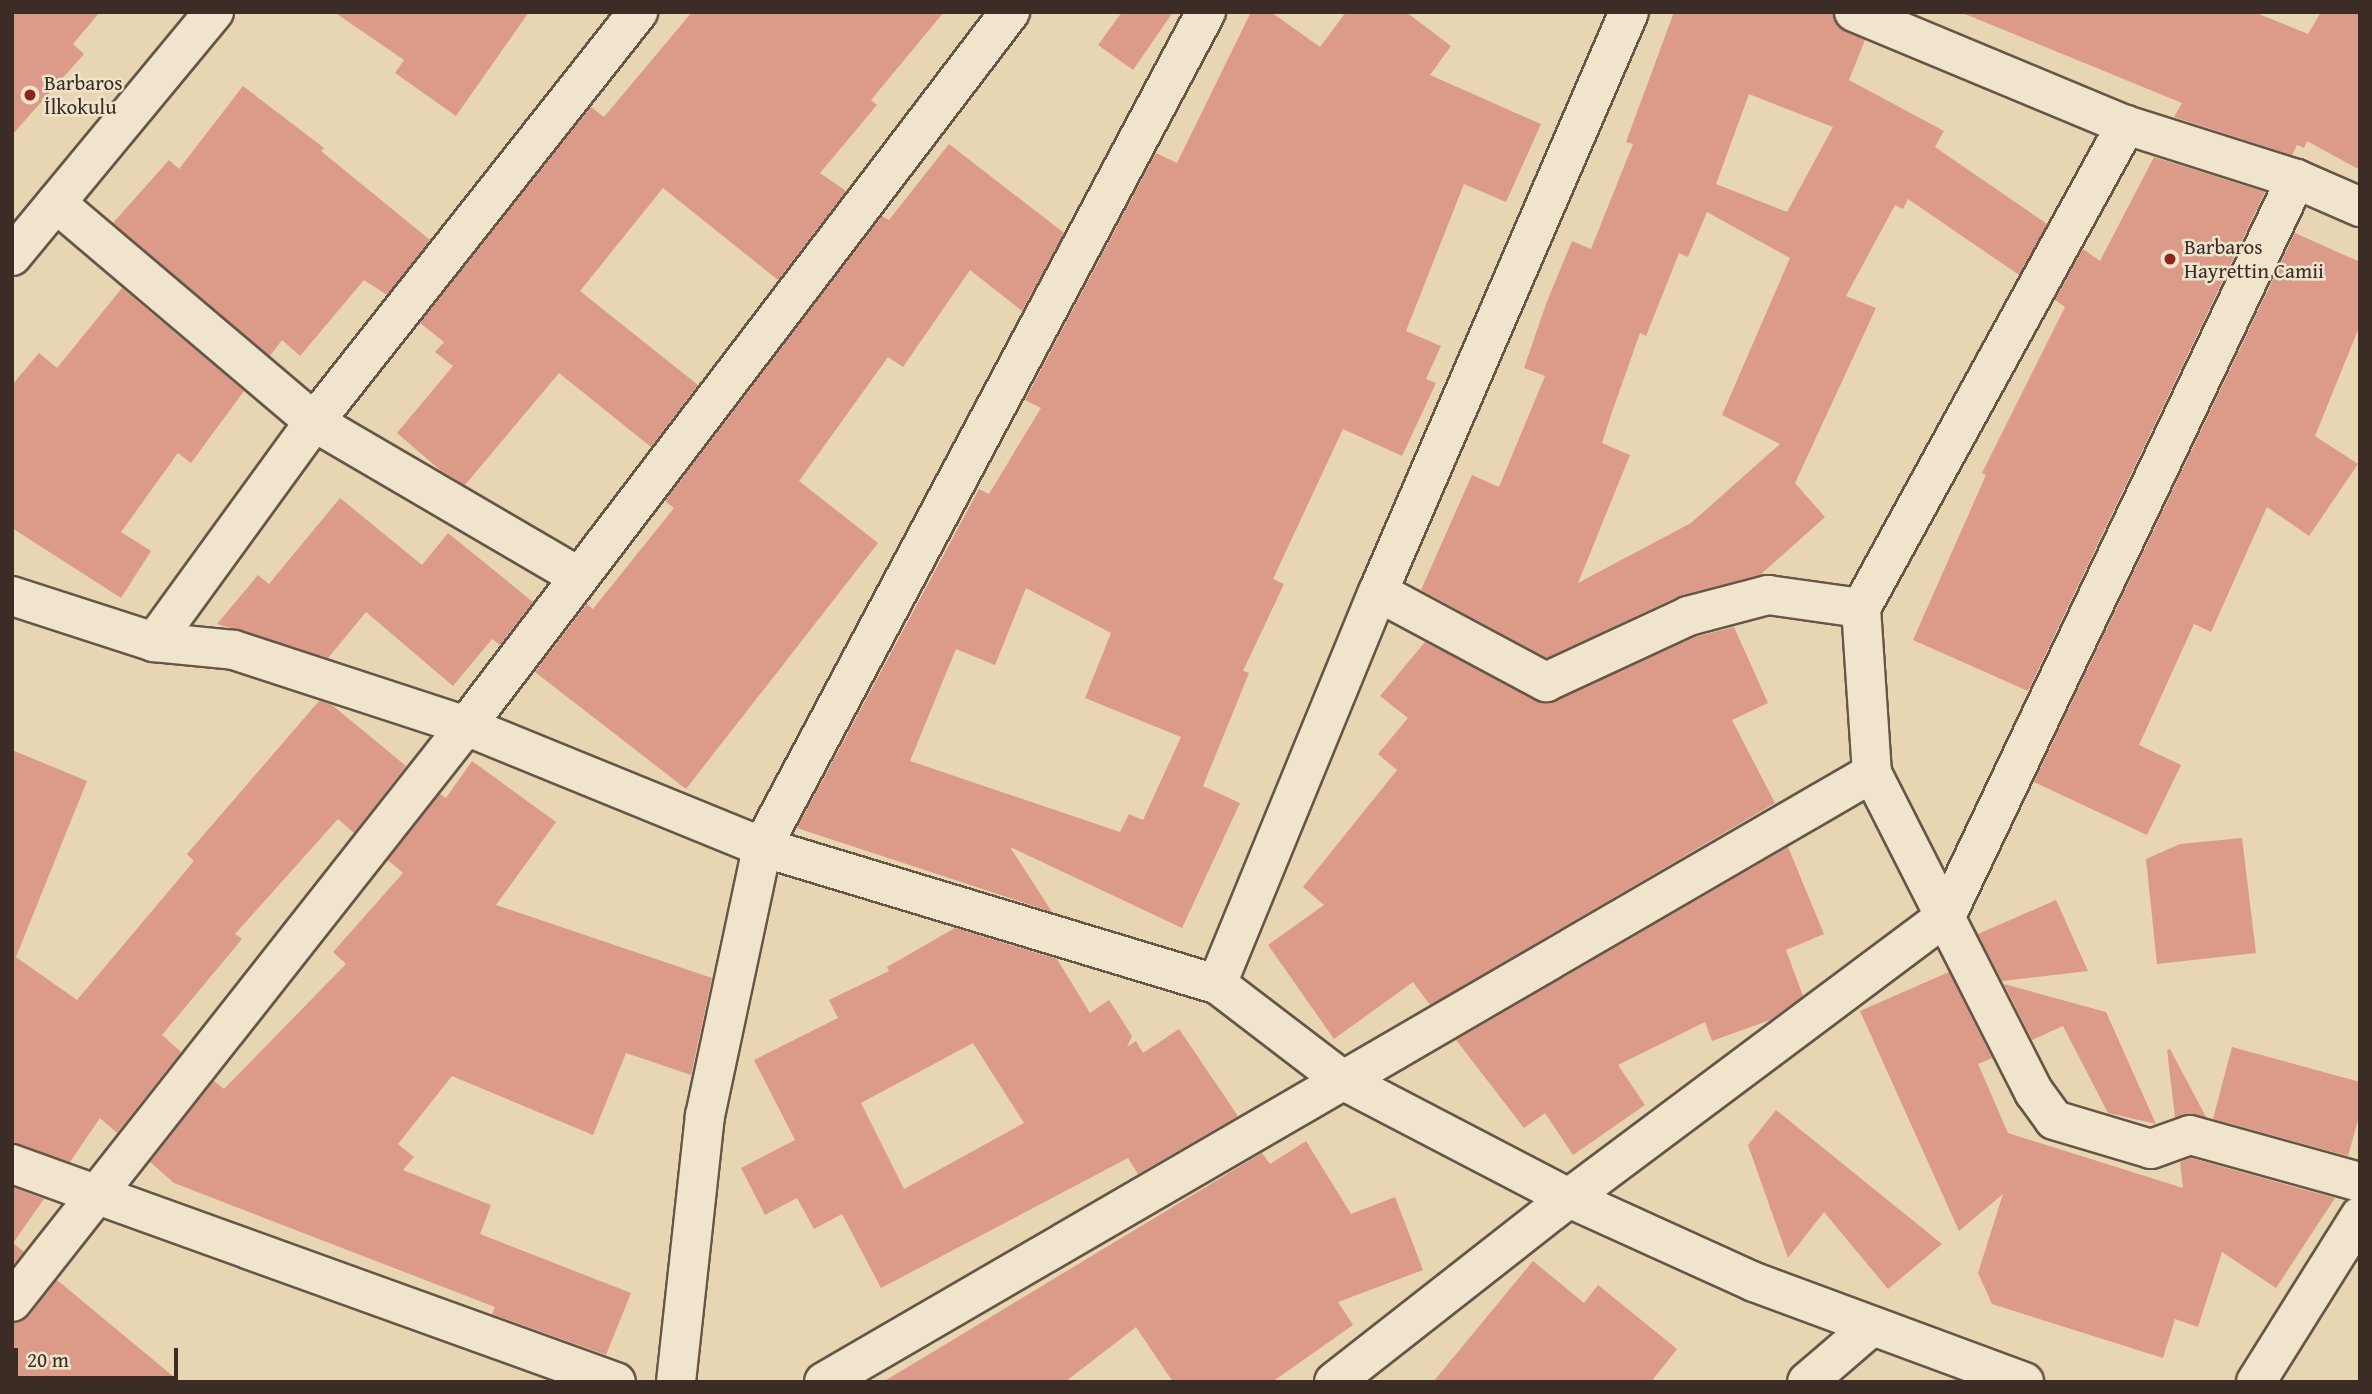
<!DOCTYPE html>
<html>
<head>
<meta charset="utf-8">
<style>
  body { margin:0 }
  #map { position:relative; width:2372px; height:1394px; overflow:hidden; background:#e8d5b2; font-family:"Gentium Book Plus",serif }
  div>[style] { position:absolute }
  .building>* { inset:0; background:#dc9b88 }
  .roads { filter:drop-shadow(2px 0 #665648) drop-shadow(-2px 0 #665648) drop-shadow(0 2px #665648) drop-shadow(0 -2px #665648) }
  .minor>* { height:38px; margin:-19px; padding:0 19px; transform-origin:19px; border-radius:19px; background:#f0e4cd }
  .dots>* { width:19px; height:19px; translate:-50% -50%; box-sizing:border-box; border:4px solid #f0e4cd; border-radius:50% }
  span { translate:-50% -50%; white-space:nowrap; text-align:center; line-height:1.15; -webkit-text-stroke:5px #f0e4cd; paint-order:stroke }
  .poi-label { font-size:21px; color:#3b2c25 }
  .left { translate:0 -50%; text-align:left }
  .frame { position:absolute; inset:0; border:14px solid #3b2c25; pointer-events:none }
  .scale { position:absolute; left:14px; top:1348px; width:164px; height:32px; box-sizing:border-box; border:4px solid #3b2c25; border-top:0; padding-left:9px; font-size:21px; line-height:24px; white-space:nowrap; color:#3b2c25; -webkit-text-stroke:5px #f0e4cd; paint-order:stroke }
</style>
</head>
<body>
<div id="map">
  <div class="building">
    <i style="clip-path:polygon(12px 12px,100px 12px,73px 44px,84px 54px,12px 135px)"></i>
    <i style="clip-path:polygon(334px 12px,529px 12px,456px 116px,395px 73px,404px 60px)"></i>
    <i style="clip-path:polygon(692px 12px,944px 12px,871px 100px,877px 105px,820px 173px,846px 191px,778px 280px,663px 188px,580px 291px,698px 385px,651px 447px,559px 373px,465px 485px,440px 470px,397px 433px,453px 366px,435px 352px,444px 342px,420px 323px,591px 107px,604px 117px)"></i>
    <i style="clip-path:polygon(1122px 12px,1173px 12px,1133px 70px,1098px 45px)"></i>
    <i style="clip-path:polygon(evenodd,1251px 12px,1271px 12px,1320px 47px,1346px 12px,1406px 12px,1451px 46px,1430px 75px,1541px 124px,1506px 202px,1464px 184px,1406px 331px,1441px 346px,1426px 379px,1436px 383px,1402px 456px,1343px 429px,1273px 579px,1284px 584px,1243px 671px,1249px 673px,1203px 786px,1240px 803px,1182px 928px,1010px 847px,1052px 912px,797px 828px,979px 489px,989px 494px,1041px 408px,1025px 400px,1156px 153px,1177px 163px,1251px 12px,1026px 588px,1111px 633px,1085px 698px,1181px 737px,1143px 820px,1129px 814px,1120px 832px,910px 761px,956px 649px,995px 665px,1026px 588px)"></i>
    <i style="clip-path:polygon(evenodd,1674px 12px,1833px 12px,1837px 26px,1865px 40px,1849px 80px,1944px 131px,1935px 147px,2047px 224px,2019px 275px,1908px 199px,1903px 209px,1895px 205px,1846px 296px,1876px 308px,1795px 483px,1825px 517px,1760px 575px,1679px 596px,1547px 658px,1421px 590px,1472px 475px,1499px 487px,1545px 376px,1524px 368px,1546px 304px,1572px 241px,1591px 249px,1633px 144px,1626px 142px,1674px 12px,1749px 94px,1833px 127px,1787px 212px,1716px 184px,1749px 94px,1674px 12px,1707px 212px,1790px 258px,1722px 415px,1780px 444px,1691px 523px,1578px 583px,1630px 455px,1602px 443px,1612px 412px,1640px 333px,1646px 336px,1679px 253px,1688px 257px,1707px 212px)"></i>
    <i style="clip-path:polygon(1960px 12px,2254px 12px,2308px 34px,2321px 12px,2360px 12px,2360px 170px,2307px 141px,2304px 148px,2297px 145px,2292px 155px,2174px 117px,2182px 103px)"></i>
    <i style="clip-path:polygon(243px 86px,324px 148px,321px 151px,430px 240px,387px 295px,364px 280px,300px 356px,282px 340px,270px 356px,113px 223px,169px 160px,179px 169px)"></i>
    <i style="clip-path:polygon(949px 144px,1064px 233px,1022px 311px,970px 270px,903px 367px,888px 357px,799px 481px,878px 543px,686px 789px,535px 672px,587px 604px,593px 609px,674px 508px,665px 501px,882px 216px,889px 220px)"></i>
    <i style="clip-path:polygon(2154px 157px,2265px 192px,2028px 691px,1913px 640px,1986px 475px,1982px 473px,2065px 307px,2055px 300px,2083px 249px,2100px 261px)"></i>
    <i style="clip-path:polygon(2295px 233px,2360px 262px,2360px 325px,2315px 436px,2358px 464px,2309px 536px,2267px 507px,2211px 632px,2194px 624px,2139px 745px,2181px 765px,2147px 835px,2034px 782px)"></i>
    <i style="clip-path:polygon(122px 288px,244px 391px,191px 463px,178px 453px,121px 532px,151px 551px,121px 598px,12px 528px,12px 385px,39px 353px,57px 368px)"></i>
    <i style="clip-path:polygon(340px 498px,422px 565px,448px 533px,533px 602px,500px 645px,492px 639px,453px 686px,366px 612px,328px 658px,217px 624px,258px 575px,269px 584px)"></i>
    <i style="clip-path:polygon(1734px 627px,1768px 703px,1732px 720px,1775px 803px,1430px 1005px,1413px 982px,1334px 1039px,1268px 945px,1324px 905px,1303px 887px,1397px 770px,1378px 754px,1408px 718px,1380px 696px,1425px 642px,1546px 704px,1695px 637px)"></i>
    <i style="clip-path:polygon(319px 701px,332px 705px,406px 766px,354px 833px,338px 819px,235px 934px,242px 939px,162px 1035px,181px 1052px,117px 1133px,100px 1118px,70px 1162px,12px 1143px,12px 750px,87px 781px,16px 957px,77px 1000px,194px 861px,187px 854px)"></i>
    <i style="clip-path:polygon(472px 761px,556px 822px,496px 905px,712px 978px,691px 1075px,626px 1053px,593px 1135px,452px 1076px,398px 1144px,414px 1157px,403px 1170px,491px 1205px,480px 1234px,631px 1293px,606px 1355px,492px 1314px,495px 1307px,174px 1183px,150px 1162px,214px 1081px,224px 1089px,346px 964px,333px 952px,403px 873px,388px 860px,440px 794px,446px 798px)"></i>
    <i style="clip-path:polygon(2242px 838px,2256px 953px,2157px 964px,2146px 859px,2180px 844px)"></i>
    <i style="clip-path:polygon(1788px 847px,1824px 934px,1786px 950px,1803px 996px,1770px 1020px,1712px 1041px,1705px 1022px,1618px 1065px,1645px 1105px,1573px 1155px,1545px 1113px,1524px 1128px,1456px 1040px)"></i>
    <i style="clip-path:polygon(2056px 900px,2088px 971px,2002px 981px,1978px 934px)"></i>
    <i style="clip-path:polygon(evenodd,955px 928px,1057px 959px,1090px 1013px,1109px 1000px,1132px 1036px,1127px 1047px,1136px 1041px,1143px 1053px,1179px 1029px,1238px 1116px,1138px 1174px,1128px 1158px,881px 1288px,842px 1214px,814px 1229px,797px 1198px,765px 1215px,741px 1168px,795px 1140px,754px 1060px,838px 1018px,829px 1000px,889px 971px,887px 967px,955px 928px,973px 1043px,1024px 1123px,904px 1189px,861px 1103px,973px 1043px)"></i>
    <i style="clip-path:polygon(1949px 972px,1992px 1058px,1978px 1064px,2008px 1133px,2183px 1188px,2180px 1162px,2191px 1158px,2335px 1198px,2276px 1288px,2222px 1252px,2198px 1327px,2175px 1319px,2163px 1358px,1992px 1304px,1978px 1273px,2003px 1194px,1959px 1231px,1860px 1011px)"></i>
    <i style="clip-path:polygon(2004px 984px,2106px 1012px,2156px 1124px,2108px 1113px,2063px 1026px,2032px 1040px)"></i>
    <i style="clip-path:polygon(2232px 1047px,2360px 1082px,2360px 1113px,2348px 1156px,2213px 1119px)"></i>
    <i style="clip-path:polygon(2170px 1049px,2206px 1117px,2175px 1117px,2167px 1050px)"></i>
    <i style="clip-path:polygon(1776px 1110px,1942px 1244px,1888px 1289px,1824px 1212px,1788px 1258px,1748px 1145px)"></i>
    <i style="clip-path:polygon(1306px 1141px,1351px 1214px,1395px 1197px,1423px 1270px,1338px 1302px,1353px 1325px,1272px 1382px,1173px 1382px,1136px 1327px,1065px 1382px,883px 1382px,1262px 1153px,1270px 1164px)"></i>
    <i style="clip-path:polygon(12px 1187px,44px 1199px,13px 1243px,24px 1252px,12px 1266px)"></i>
    <i style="clip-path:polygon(1533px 1261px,1584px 1303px,1598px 1285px,1677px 1349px,1651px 1382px,1433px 1382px)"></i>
    <i style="clip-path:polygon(57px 1280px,180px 1382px,26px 1382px,12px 1370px,12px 1323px,29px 1316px)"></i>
  </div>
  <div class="roads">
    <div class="minor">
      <i style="left:1854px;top:12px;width:295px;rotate:22.6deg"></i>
      <i style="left:2126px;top:125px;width:178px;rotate:17.6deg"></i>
      <i style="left:2296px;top:179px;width:70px;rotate:23.6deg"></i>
      <i style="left:2126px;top:125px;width:551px;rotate:118.75deg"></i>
      <i style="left:1861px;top:608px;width:165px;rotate:86.2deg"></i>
      <i style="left:1872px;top:773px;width:358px;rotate:63.1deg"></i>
      <i style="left:2034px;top:1092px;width:34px;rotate:54deg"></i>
      <i style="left:2054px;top:1120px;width:101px;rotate:16.6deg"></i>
      <i style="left:2151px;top:1149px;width:41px;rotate:-19.7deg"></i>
      <i style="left:2190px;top:1135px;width:176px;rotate:15.5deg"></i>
      <i style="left:56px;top:203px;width:338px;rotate:40.3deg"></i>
      <i style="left:314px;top:422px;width:307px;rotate:30.3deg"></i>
      <i style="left:12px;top:256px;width:317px;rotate:-50.4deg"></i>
      <i style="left:1378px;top:592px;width:191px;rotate:28.2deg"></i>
      <i style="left:1546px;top:682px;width:157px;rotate:-24.9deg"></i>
      <i style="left:1688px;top:616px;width:83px;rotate:-14.7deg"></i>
      <i style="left:1768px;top:595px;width:94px;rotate:8deg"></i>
      <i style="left:12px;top:596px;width:149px;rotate:17.9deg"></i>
      <i style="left:154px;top:642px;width:80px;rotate:5.7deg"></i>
      <i style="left:234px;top:650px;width:244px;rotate:18.1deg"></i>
      <i style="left:466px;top:726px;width:320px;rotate:22.2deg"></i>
      <i style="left:762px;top:847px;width:475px;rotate:16.8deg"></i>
      <i style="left:1217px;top:984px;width:160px;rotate:37.4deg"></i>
      <i style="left:1344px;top:1081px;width:254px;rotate:27.5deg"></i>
      <i style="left:1569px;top:1198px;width:203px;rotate:24.4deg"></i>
      <i style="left:1754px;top:1282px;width:288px;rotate:20.3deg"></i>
      <i style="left:154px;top:642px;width:272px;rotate:-54deg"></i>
      <i style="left:314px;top:422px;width:523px;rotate:-51.68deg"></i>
      <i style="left:1217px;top:984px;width:424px;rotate:-67.7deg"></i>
      <i style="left:1378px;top:592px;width:632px;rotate:-66.6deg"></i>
      <i style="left:12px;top:1164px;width:642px;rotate:19.85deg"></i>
      <i style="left:12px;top:1302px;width:733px;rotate:-51.76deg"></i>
      <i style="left:466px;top:726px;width:898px;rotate:-52.7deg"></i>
      <i style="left:676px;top:1382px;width:268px;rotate:-83.8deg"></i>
      <i style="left:705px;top:1116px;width:275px;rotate:-78deg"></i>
      <i style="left:762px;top:847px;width:946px;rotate:-62deg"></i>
      <i style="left:824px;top:1382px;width:1212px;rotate:-30.16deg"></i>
      <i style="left:1334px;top:1382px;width:298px;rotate:-38.1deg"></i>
      <i style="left:1569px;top:1198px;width:471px;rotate:-36.8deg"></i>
      <i style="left:1946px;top:916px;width:816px;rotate:-64.6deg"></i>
      <i style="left:1807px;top:1382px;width:86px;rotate:-40.7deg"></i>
      <i style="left:2256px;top:1382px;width:196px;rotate:-57.9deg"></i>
    </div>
  </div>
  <div class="dots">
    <i style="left:30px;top:95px;background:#8f2418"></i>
    <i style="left:2170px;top:259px;background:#8f2418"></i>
  </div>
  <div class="poi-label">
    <span class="left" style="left:44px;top:95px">Barbaros<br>İlkokulu</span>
    <span class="left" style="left:2184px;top:259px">Barbaros<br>Hayrettin Camii</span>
  </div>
  <div class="frame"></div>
  <div class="scale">20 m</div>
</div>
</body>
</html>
